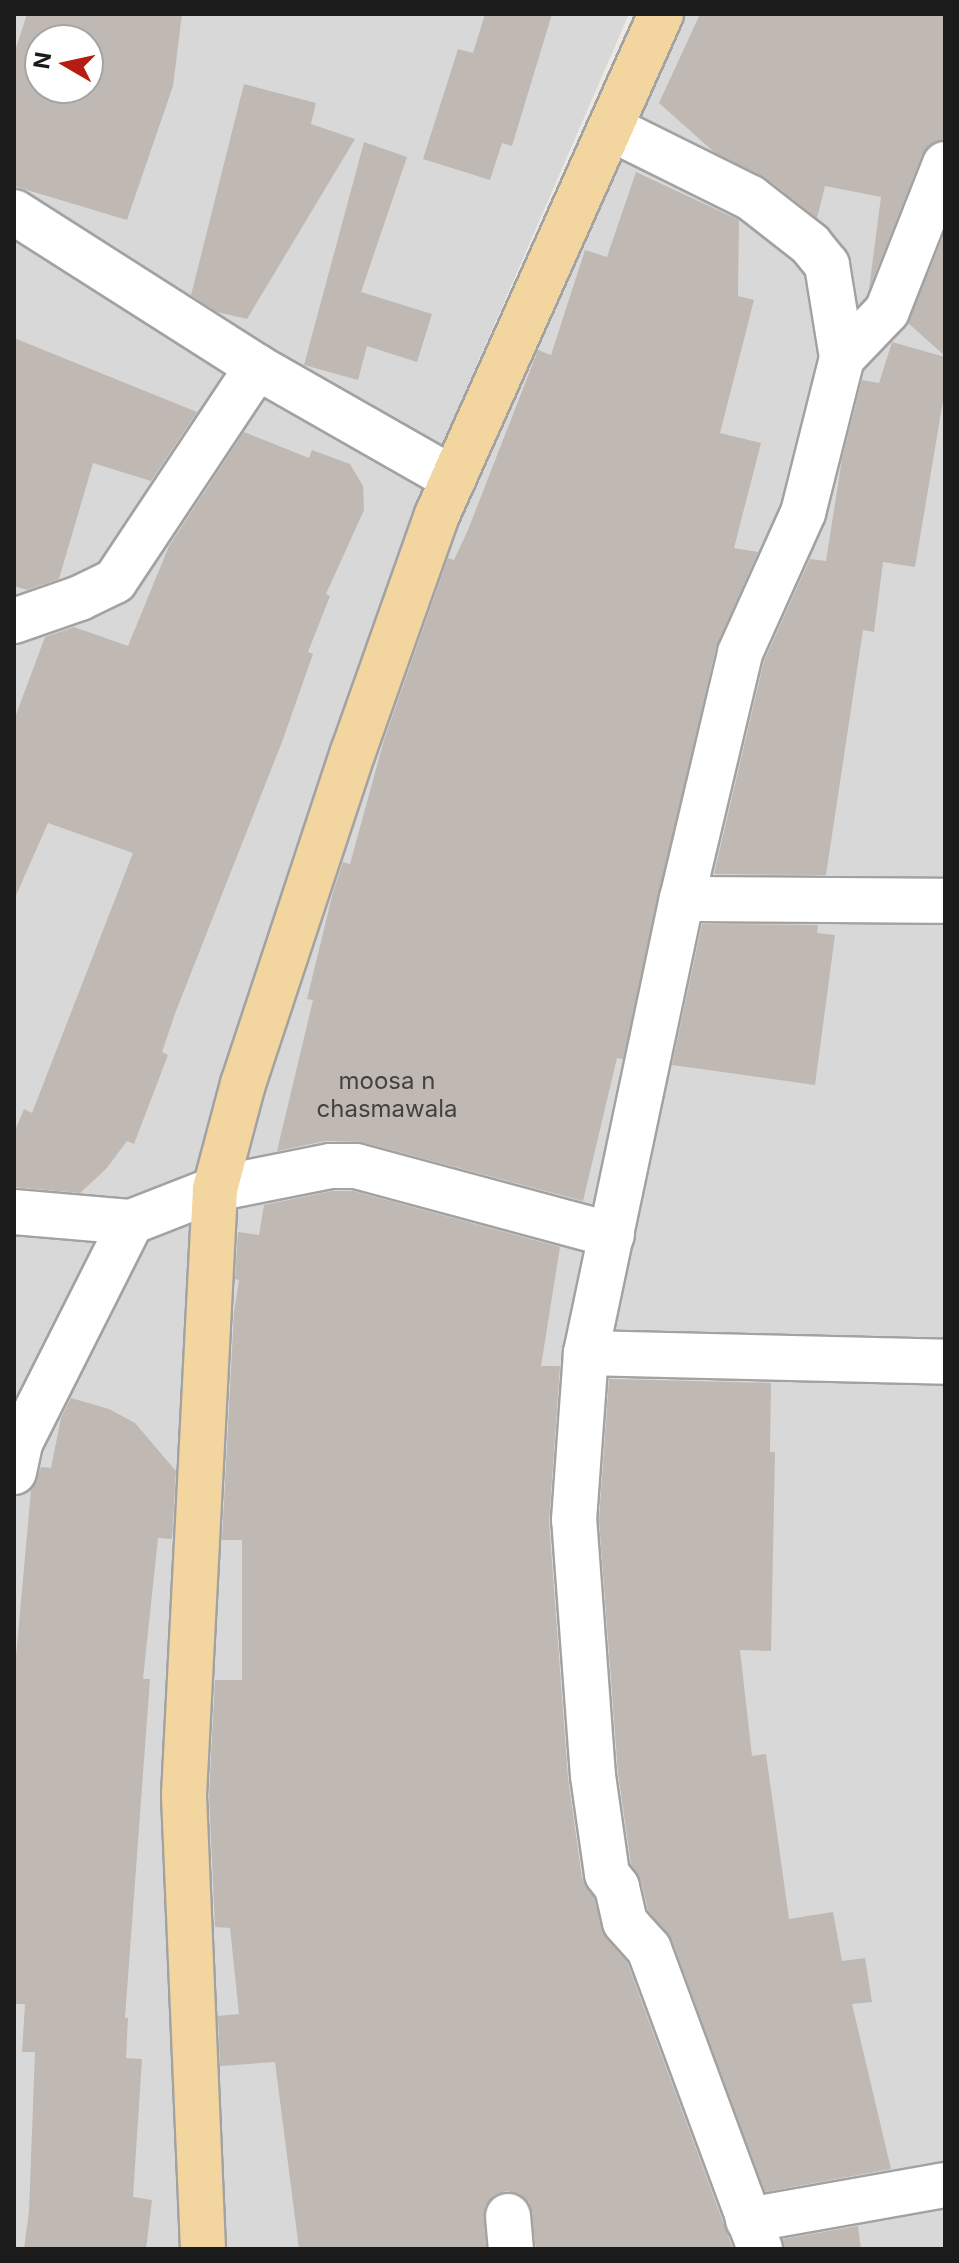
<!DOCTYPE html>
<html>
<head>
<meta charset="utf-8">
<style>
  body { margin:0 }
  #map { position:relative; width:959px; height:2263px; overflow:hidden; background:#ece9e2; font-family:Inter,sans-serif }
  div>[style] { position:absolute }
  .residential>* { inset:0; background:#d9d8d8 }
  .building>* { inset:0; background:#c0b8b2 }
  .roads { filter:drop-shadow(2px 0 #a2a2a2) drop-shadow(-2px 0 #a2a2a2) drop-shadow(0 2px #a2a2a2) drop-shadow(0 -2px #a2a2a2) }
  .minor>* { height:44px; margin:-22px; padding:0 22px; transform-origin:22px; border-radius:22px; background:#fff }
  .major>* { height:44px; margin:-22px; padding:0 22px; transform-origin:22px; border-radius:22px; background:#f3d5a0 }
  span { translate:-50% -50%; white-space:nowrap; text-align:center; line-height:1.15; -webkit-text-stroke:6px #fff; paint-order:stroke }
  .number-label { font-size:24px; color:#444241 }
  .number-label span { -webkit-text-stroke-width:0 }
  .frame { position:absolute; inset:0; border:16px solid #1b1b1b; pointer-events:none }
  .north { position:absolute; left:24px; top:24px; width:80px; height:80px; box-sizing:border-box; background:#fff; border:2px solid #a4a4a4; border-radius:50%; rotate:279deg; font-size:22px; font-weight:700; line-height:32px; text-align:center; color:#1b1b1b }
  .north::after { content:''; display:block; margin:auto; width:28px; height:36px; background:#b61c11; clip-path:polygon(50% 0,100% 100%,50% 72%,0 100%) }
</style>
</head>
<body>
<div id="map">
  <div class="residential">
    <i style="clip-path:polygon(evenodd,14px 14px,629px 14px,413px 512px,197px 1169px,167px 1794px,190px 2249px,14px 2249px,14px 14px,40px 40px,88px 40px,88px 88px,40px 88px,40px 40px)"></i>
    <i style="clip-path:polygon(672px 14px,945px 14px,945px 2249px,213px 2249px,201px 1800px,223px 1198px,452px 506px)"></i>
  </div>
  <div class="building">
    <i style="clip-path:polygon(evenodd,27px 14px,182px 14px,173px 86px,127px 220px,14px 186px,14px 54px,27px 14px,40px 40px,88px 40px,88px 88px,40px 88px,40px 40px)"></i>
    <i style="clip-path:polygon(485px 14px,552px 14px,512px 146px,502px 143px,490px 180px,423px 159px,458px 49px,473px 53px)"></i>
    <i style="clip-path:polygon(700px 14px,945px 14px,945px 140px,930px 144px,922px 155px,869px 289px,881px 197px,825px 186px,817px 218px,766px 178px,714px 152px,659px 103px)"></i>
    <i style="clip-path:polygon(244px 84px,316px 103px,311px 124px,355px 139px,247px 319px,217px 312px,191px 295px)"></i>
    <i style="clip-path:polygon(364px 142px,407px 157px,361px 292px,432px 314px,417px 362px,367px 346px,358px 380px,304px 365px)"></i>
    <i style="clip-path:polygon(636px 172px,739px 220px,738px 296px,754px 300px,720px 433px,761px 443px,734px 548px,758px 552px,716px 647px,623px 1059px,617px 1058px,583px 1201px,362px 1142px,325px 1141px,277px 1151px,313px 1000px,307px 999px,333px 892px,343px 862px,350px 864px,384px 740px,448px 558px,454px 560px,468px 530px,538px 350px,551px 355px,585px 250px,607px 257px)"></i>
    <i style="clip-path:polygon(945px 232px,945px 356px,908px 323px)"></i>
    <i style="clip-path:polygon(14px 338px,197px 412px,151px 481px,93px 463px,59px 579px,27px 590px,14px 586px)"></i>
    <i style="clip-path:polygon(892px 342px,945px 357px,945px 389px,915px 567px,883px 562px,874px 632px,863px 630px,826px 875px,714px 874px,764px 661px,810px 559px,826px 561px,842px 459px,862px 380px,879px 383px)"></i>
    <i style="clip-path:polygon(244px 432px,309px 458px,312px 450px,350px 464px,363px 486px,364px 510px,326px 594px,330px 596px,308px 652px,313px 654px,282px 742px,176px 1011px,162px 1052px,168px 1055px,134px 1144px,127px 1141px,106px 1169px,80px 1193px,14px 1187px,14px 1133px,24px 1109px,32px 1113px,133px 853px,48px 823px,14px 900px,14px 720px,45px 637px,74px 627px,128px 646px,169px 546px)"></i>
    <i style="clip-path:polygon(702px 924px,818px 925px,817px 933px,835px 935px,815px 1085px,672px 1065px)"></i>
    <i style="clip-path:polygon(332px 1191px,353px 1191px,560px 1247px,541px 1366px,560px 1366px,549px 1522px,568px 1778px,582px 1878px,594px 1898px,606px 1938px,627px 1962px,733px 2249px,536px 2249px,529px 2202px,519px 2194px,507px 2191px,494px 2195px,485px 2206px,486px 2249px,299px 2249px,275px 2062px,220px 2066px,218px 2016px,239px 2014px,230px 1928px,215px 1927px,209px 1795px,215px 1680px,242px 1680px,242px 1540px,222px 1540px,234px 1312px,239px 1280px,235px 1279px,238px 1232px,259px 1235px,264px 1205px)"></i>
    <i style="clip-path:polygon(609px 1379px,771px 1383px,770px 1452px,775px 1452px,771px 1651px,740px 1650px,752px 1756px,766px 1754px,789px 1919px,833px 1912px,842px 1961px,865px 1958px,872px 2002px,852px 2004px,891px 2169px,765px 2192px,672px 1940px,648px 1910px,641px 1881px,631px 1864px,618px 1773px,599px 1520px)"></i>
    <i style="clip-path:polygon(71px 1398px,109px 1409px,135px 1423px,176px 1471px,172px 1539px,158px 1538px,143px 1679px,150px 1679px,125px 2018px,128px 2018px,126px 2058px,142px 2059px,133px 2197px,152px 2200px,146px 2249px,24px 2249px,29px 2211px,35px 2052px,22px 2052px,25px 2004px,14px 2004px,14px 1679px,31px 1490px,41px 1467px,51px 1468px,61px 1418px)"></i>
    <i style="clip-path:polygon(858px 2226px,861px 2249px,784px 2249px,783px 2239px)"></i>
  </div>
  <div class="roads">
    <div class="minor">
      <i style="left:610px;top:128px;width:157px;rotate:26.4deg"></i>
      <i style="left:751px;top:198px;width:75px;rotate:37.9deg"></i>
      <i style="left:810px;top:244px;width:27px;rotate:51deg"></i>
      <i style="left:827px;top:265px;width:94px;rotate:80.8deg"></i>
      <i style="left:14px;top:212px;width:288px;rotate:32.5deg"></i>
      <i style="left:257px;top:367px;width:226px;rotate:29.7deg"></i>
      <i style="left:14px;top:621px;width:70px;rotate:-19.2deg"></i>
      <i style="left:80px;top:598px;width:39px;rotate:-26deg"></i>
      <i style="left:115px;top:581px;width:257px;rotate:-56.4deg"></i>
      <i style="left:682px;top:899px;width:263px;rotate:0.4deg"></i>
      <i style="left:14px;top:1212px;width:117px;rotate:4.9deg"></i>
      <i style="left:586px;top:1353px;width:359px;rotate:1.4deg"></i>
      <i style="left:14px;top:1472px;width:30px;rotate:-78deg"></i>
      <i style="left:20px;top:1443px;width:247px;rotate:-63.3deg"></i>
      <i style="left:131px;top:1222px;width:90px;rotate:-21.4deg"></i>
      <i style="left:215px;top:1189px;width:117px;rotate:-11.3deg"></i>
      <i style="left:330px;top:1166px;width:26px"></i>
      <i style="left:356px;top:1166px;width:265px;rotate:15.1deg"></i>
      <i style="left:508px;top:2216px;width:33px;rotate:85deg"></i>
      <i style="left:748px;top:2220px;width:200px;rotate:-10.1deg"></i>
      <i style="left:760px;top:2249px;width:320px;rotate:-110.3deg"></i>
      <i style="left:649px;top:1949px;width:36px;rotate:-132deg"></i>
      <i style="left:625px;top:1922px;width:36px;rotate:-103deg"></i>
      <i style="left:617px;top:1887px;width:16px;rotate:-128deg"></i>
      <i style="left:607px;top:1874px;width:99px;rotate:-98.1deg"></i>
      <i style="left:593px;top:1776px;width:257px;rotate:-94.2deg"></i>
      <i style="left:574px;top:1520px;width:167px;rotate:-85.9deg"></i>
      <i style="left:586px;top:1353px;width:464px;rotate:-78.1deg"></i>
      <i style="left:682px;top:899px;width:253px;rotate:-76.7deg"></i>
      <i style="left:740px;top:653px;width:154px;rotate:-65.8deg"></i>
      <i style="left:803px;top:513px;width:160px;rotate:-75.9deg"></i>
      <i style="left:842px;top:358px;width:65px;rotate:-46.2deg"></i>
      <i style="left:887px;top:311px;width:158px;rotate:-68.5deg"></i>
    </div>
    <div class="major">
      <i style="left:203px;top:2249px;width:454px;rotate:-92.4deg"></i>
      <i style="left:184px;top:1795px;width:607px;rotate:-87.07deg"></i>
      <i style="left:215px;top:1189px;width:109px;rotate:-75.1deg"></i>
      <i style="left:243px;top:1084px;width:350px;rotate:-71.7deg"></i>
      <i style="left:353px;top:752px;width:251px;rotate:-70.5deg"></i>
      <i style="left:437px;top:515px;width:549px;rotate:-65.91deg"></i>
    </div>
  </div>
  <div class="number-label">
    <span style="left:387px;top:1095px">moosa n<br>chasmawala</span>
  </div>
  <div class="frame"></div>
  <div class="north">N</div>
</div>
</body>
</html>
